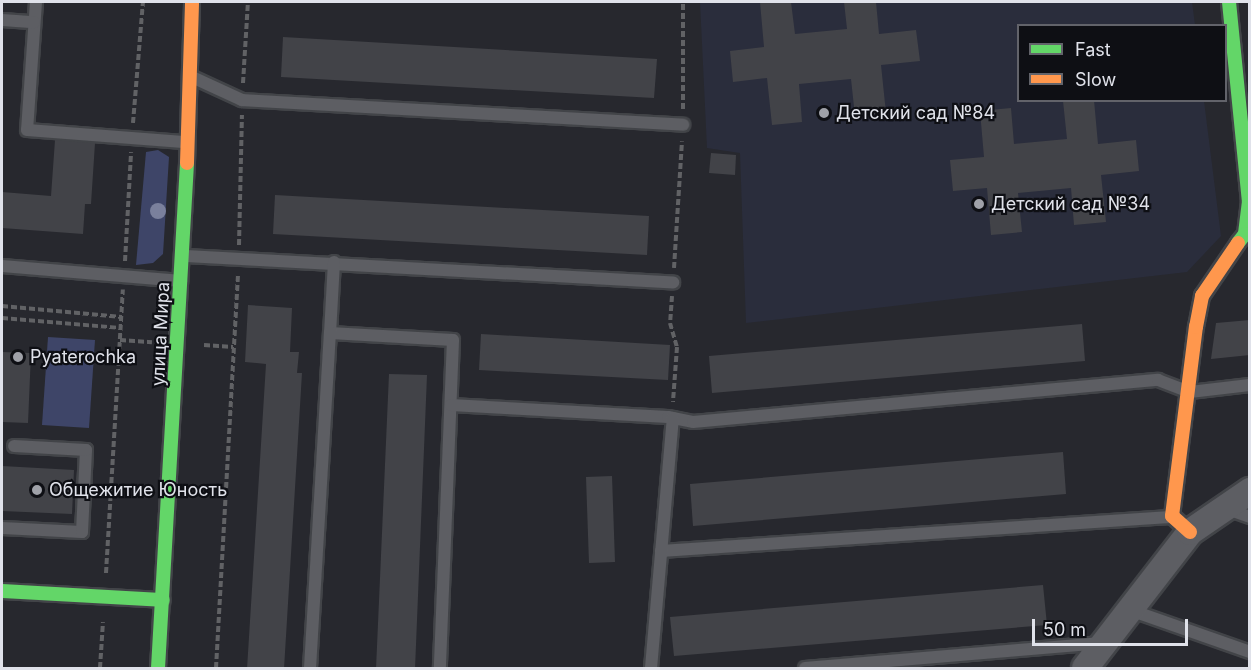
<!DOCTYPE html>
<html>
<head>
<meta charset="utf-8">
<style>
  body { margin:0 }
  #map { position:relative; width:1251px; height:670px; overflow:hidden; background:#27282e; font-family:Inter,sans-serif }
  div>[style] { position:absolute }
  .built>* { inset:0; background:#2a2d3c }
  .green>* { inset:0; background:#3e4568 }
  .building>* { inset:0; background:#424348 }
  .path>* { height:4px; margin-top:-2px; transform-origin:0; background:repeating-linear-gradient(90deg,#616265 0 6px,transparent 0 9px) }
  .roads { filter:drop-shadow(2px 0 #424448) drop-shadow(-2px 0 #424448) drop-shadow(0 2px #424448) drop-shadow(0 -2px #424448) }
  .lane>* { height:12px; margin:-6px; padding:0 6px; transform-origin:6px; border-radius:6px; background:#5d5e63 }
  .street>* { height:26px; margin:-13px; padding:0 13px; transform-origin:13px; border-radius:13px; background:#5d5e63 }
  .fast>* { height:14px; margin:-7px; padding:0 7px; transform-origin:7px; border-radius:7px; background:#63d668 }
  .slow>* { height:14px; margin:-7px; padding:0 7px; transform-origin:7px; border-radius:7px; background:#ff974d }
  .trees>* { width:16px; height:16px; margin:-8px; border-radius:50%; background:#7a809c }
  .dots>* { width:16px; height:16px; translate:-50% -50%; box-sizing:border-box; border:3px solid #0e0f14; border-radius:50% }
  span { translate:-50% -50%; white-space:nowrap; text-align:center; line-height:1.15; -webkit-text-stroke:4.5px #0e0f14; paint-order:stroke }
  .poi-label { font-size:18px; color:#e0e2ea }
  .left { translate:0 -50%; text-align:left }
  .street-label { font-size:18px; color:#e0e2ea }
  .frame { position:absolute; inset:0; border:3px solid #e0e2ea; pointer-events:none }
  .legend { position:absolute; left:1017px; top:24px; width:210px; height:78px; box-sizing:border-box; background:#0e0f14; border:2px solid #62636a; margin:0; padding:8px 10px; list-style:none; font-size:18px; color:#e0e2ea }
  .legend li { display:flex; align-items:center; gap:12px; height:30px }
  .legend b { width:30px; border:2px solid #62636a }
  .scale { position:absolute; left:1032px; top:619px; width:156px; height:27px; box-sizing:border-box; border:3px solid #e0e2ea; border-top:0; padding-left:8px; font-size:18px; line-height:21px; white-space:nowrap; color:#e0e2ea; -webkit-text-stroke:4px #0e0f14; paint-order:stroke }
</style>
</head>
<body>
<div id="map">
  <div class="built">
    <i style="clip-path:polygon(700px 2px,1192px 2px,1195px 25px,1018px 26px,1018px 100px,1204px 101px,1221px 236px,1187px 272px,746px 323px,740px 153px,707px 148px)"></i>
  </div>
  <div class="green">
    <i style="clip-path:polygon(158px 150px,169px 157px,163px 254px,153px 263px,136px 265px,146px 152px)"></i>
    <i style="clip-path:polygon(48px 337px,95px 340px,89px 428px,42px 425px)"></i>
  </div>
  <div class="building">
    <i style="clip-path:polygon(760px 2px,791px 2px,795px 34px,847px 29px,844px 2px,876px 2px,879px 34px,916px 30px,920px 61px,881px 65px,886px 113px,855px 116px,851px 79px,799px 84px,802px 122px,772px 125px,767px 78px,733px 82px,730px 51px,764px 47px)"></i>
    <i style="clip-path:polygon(283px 37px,657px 59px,654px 98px,281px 77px)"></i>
    <i style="clip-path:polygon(1094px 100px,1098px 144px,1136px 140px,1139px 171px,1101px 175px,1106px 222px,1074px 225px,1071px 188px,1018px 193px,1022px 232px,991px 235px,987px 188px,953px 191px,950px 160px,984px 157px,980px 111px,1011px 108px,1014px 144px,1067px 139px,1063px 101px)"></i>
    <i style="clip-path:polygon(55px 140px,95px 143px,91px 204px,85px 204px,83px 234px,2px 228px,2px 192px,51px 196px)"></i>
    <i style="clip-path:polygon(711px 153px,736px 155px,735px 175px,709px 173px)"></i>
    <i style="clip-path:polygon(275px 195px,649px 216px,647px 255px,273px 234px)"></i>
    <i style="clip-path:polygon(248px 305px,292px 308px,290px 352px,299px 352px,297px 373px,302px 373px,284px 669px,247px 669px,266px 364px,245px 362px)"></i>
    <i style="clip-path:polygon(1250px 320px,1250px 355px,1211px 359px,1216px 323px)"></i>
    <i style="clip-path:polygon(1082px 324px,1085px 361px,712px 393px,709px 356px)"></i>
    <i style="clip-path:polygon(481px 334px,670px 345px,668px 380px,479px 370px)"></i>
    <i style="clip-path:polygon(2px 352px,31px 353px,28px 423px,2px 422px)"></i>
    <i style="clip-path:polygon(389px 374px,427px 375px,415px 669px,376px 669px)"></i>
    <i style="clip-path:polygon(1063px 452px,1066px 494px,693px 526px,690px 484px)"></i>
    <i style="clip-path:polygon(2px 466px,74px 470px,72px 514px,2px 511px)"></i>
    <i style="clip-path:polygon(612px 476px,615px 562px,589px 563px,586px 477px)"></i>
    <i style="clip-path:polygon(1043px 585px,1047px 625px,674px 656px,670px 617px)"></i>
  </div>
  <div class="path">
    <i style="left:243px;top:83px;width:81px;rotate:-86.5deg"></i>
    <i style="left:683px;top:109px;width:107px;rotate:-90deg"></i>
    <i style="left:133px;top:123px;width:121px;rotate:-85.3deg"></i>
    <i style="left:239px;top:245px;width:130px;rotate:-88.7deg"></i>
    <i style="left:125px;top:261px;width:109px;rotate:-86.8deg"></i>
    <i style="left:674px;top:268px;width:127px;rotate:-86.4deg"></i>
    <i style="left:672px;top:296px;width:27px;rotate:94deg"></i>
    <i style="left:670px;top:323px;width:25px;rotate:74deg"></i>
    <i style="left:677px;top:347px;width:55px;rotate:94.2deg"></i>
    <i style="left:2px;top:306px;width:120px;rotate:5.3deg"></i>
    <i style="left:2px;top:318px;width:118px;rotate:4.8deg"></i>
    <i style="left:120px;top:340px;width:32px;rotate:4deg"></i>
    <i style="left:204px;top:345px;width:29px;rotate:4deg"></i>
    <i style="left:106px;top:573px;width:284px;rotate:-86.6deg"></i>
    <i style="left:100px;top:668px;width:46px;rotate:-86.3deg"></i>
    <i style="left:216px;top:668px;width:395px;rotate:-86.8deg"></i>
  </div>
  <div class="roads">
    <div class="lane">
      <i style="left:36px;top:2px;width:128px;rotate:94deg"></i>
      <i style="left:27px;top:130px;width:157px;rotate:4.4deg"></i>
      <i style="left:2px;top:20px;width:32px;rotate:4deg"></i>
      <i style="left:192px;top:77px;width:55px;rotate:24.7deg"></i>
      <i style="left:242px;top:100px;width:442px;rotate:3.2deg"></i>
      <i style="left:186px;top:256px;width:488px;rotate:3.1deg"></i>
      <i style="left:334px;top:262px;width:71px;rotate:93.2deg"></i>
      <i style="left:330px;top:333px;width:123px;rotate:3.3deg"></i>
      <i style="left:453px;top:340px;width:328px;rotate:92.3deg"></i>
      <i style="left:2px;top:266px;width:180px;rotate:4.8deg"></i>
      <i style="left:451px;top:405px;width:217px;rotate:3.2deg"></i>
      <i style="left:668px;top:417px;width:25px;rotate:11deg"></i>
      <i style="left:693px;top:422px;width:467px;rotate:-5.2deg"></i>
      <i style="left:1158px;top:380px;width:34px;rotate:21deg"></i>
      <i style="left:1190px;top:392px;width:60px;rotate:-6.7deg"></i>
      <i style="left:1225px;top:508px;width:27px;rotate:20deg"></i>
      <i style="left:2px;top:528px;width:80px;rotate:2.9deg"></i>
      <i style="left:82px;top:532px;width:82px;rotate:-87.2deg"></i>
      <i style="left:86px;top:450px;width:72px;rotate:-176.8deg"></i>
      <i style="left:661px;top:551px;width:510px;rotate:-3.82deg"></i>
      <i style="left:1133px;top:611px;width:124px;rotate:19.3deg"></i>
      <i style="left:310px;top:668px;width:336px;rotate:-86.6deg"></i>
      <i style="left:651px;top:668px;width:251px;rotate:-85deg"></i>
      <i style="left:805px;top:668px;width:298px;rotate:-4.8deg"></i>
    </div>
    <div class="street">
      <i style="left:1085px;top:668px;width:172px;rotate:-52.3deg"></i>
      <i style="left:1190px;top:532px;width:73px;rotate:-34.3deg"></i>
    </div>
    <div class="fast">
      <i style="left:1229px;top:2px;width:200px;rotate:84.3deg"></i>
      <i style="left:1249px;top:201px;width:33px;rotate:97deg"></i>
      <i style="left:1245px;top:234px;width:11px;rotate:128deg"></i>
      <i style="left:2px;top:591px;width:161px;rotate:3.2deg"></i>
      <i style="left:158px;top:668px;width:506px;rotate:-86.71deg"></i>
    </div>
    <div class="slow">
      <i style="left:187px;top:163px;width:161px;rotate:-88.2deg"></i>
      <i style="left:1190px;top:532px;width:24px;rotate:-138deg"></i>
      <i style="left:1172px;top:516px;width:191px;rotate:-82.8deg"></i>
      <i style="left:1196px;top:327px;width:32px;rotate:-79deg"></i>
      <i style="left:1202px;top:296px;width:64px;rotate:-55.8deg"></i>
    </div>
  </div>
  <div class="trees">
    <i style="left:158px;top:211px"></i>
  </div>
  <div class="dots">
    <i style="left:824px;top:113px;background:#9fa1a8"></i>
    <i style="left:979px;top:204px;background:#9fa1a8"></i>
    <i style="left:18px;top:357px;background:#9fa1a8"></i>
    <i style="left:37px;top:490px;background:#9fa1a8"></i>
  </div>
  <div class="poi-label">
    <span class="left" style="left:836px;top:113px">Детский сад №84</span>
    <span class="left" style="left:991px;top:204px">Детский сад №34</span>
    <span class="left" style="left:30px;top:357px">Pyaterochka</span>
    <span class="left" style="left:49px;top:490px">Общежитие Юность</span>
  </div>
  <div class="street-label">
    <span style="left:161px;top:334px;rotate:-87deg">улица Мира</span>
  </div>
  <div class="frame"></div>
  <ul class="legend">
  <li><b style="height:8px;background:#63d668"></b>Fast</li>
  <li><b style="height:8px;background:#ff974d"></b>Slow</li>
  </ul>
  <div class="scale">50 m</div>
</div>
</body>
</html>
